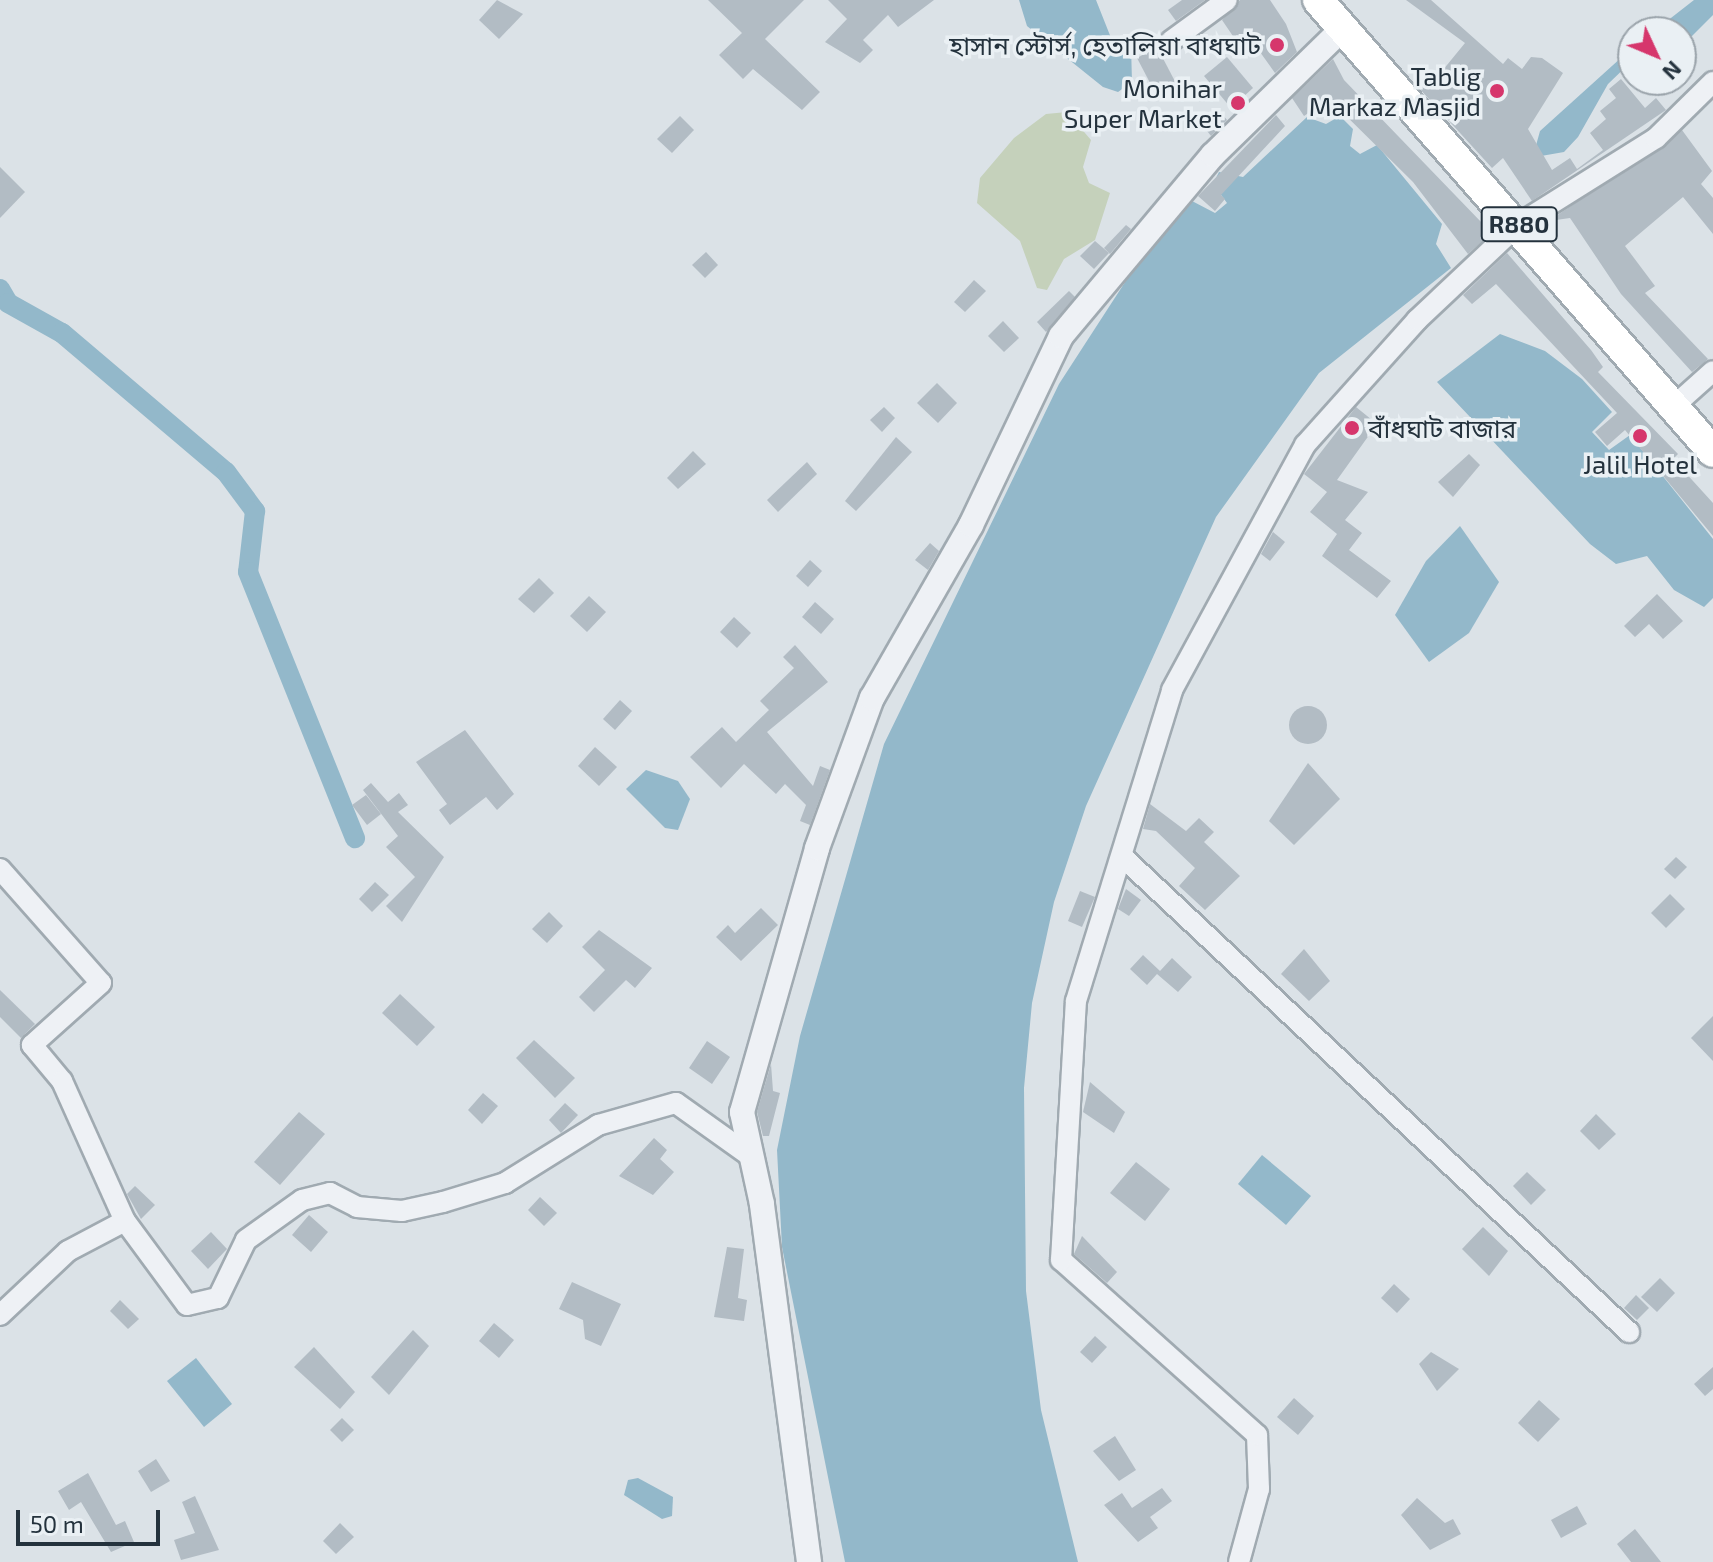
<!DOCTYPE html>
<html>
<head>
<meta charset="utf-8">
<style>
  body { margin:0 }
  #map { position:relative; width:1713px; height:1562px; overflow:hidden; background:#dbe2e7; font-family:"Exo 2","Noto Sans Bengali",sans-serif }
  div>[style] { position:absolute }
  .green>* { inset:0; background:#c5d1bb }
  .water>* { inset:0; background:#93b8ca }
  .canal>* { height:20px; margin:-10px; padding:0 10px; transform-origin:10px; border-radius:10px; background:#93b8ca }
  .building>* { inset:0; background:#b2bcc4 }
  .round { border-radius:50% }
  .roads { filter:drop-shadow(2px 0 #a0aab1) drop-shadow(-2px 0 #a0aab1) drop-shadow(0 2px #a0aab1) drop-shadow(0 -2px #a0aab1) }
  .minor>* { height:20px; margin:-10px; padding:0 10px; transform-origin:10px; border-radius:10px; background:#eef1f5 }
  .tertiary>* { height:24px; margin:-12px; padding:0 12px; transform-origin:12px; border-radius:12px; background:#eef1f5 }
  .primary>* { height:30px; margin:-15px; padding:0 15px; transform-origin:15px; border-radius:15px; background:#fff }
  .dots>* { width:22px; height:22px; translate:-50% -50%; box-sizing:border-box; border:4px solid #eaf0f4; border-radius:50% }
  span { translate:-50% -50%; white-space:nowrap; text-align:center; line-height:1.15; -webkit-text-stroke:7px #eaf0f4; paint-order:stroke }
  .shield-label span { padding:2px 6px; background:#eaf0f4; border:2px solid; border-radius:6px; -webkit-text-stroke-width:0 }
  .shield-label { font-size:24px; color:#24323d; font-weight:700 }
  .poi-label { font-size:26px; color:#24323d }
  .right { translate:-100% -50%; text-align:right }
  .left { translate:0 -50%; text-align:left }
  .north { position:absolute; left:1617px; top:16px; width:80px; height:80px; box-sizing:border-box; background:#eaf0f4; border:2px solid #9ba4ab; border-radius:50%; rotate:134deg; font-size:22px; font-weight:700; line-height:32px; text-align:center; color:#24323d }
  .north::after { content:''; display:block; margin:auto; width:28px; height:36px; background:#d6366c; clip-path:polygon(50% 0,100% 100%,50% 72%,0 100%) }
  .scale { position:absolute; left:16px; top:1510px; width:144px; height:36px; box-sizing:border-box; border:4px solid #24323d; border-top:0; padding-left:10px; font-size:24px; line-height:28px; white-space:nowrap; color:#24323d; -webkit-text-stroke:6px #eaf0f4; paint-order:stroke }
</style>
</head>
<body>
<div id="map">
  <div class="green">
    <i style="clip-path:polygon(1067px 112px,1091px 140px,1083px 167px,1089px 183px,1110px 193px,1095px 240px,1064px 259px,1047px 290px,1037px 288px,1020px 241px,977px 203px,980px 178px,1014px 138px,1046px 114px)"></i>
  </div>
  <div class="water">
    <i style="clip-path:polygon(1019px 0,1096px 0,1115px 48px,1131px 45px,1132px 82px,1118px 92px,1103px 87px,1027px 26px)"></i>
    <i style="clip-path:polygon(1694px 0,1713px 0,1713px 15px,1685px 43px,1681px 32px,1653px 32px)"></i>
    <i style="clip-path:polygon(1633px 47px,1633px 60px,1608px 84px,1578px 137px,1564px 152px,1541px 156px,1535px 149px,1540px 131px)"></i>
    <i style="clip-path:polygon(1340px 116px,1353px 129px,1350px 146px,1360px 154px,1377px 145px,1442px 224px,1436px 244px,1451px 268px,1319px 373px,1216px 517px,1086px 806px,1054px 902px,1032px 1003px,1024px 1088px,1026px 1291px,1041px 1410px,1078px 1562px,845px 1562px,782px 1247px,777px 1150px,800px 1036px,884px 744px,1059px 384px,1142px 256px,1192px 201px,1215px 213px,1227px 203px,1213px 184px,1219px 172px,1243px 177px,1307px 117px,1326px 124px)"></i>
    <i style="clip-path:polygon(1500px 334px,1545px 351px,1582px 379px,1612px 412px,1592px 432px,1609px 450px,1630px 435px,1713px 539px,1713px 598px,1704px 607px,1674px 590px,1647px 556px,1616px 564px,1590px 544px,1437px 382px)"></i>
    <i style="clip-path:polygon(1460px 526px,1499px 582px,1469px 633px,1429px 662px,1395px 615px,1426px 561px)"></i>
    <i style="clip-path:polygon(646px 770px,678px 781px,690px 799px,678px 830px,665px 828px,626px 789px)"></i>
    <i style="clip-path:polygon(1262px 1155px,1311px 1196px,1286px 1225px,1238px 1184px)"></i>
    <i style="clip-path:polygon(196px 1358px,232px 1404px,204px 1427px,167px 1381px)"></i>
    <i style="clip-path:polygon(638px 1478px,673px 1497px,672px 1516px,662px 1519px,624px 1495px,628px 1480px)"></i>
  </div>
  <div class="canal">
    <i style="left:0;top:289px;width:16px;rotate:60deg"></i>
    <i style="left:8px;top:303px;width:62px;rotate:29.1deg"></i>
    <i style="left:62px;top:333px;width:215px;rotate:40.3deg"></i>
    <i style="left:226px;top:472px;width:49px;rotate:53.4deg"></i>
    <i style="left:255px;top:511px;width:61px;rotate:96.5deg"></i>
    <i style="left:248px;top:572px;width:287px;rotate:68.1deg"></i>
  </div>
  <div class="building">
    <i style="clip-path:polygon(497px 0,523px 14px,499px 39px,479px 20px)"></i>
    <i style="clip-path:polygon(708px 0,804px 0,765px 39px,820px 92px,802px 110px,753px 69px,743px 79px,719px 55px,742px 33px)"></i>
    <i style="clip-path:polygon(828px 0,934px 0,898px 27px,888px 15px,863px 40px,873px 50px,860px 63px,825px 42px,847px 19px)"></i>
    <i style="clip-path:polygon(1182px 0,1205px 0,1176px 21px,1168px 10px)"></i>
    <i style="clip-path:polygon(1240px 0,1270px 0,1286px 24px,1297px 52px,1275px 73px,1250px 38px,1239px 45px,1222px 20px)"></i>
    <i style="clip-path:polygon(1406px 0,1431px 0,1503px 64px,1508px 58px,1522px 69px,1531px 57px,1542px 58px,1563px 73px,1528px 129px,1552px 170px,1570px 158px,1577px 169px,1603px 150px,1590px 133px,1606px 119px,1600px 111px,1616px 98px,1609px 89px,1621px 79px,1645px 108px,1656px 98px,1666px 110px,1532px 201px,1503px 158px,1492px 168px,1418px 87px,1434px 72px,1438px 76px,1465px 43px)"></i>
    <i style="clip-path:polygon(1157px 47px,1179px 89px,1159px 100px,1137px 58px)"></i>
    <i style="clip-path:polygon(1227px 57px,1253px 88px,1231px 108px,1204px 76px)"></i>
    <i style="clip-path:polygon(1333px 59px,1344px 80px,1483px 224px,1489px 235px,1468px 254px,1413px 182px,1329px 99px,1304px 116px,1292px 98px)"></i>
    <i style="clip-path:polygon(1218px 109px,1227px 120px,1211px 136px,1201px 123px)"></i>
    <i style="clip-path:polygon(1276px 115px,1285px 126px,1221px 195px,1225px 199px,1215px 211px,1198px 196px)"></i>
    <i style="clip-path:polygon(680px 116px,694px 130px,672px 153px,657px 139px)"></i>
    <i style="clip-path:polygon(1682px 130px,1712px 171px,1701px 184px,1713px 198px,1713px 234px,1683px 197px,1625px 246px,1655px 286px,1645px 293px,1708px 359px,1692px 372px,1621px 294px,1570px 218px,1549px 221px)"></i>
    <i style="clip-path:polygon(0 167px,25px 192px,0 218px)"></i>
    <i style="clip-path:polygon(1126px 225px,1131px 229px,1110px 254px,1104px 248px)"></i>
    <i style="clip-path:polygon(1095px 241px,1109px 253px,1094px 269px,1080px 256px)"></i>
    <i style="clip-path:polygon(706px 252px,718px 265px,705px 278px,692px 265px)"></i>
    <i style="clip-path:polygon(1507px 253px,1591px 350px,1603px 367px,1598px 372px,1678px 454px,1673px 459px,1713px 503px,1713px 536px,1625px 430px,1607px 446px,1595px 432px,1617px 413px,1496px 284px,1472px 304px,1463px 295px)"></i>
    <i style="clip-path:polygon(974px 280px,986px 291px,965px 312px,954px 302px)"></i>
    <i style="clip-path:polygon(1069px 291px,1075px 297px,1046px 332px,1037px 322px)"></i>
    <i style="clip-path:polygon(1003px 321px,1019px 338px,1004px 352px,988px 336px)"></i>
    <i style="clip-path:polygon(937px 383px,957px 403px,938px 423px,917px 403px)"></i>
    <i style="clip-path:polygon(884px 407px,895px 418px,882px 432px,870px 420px)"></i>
    <i style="clip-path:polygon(1356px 407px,1377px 424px,1337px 480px,1368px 492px,1345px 520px,1362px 533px,1349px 550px,1391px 581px,1377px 598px,1322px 556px,1337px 534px,1310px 512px,1327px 492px,1304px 474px)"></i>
    <i style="clip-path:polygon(896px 437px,912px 452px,856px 511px,845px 501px)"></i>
    <i style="clip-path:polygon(693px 451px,706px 464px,678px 489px,667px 478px)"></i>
    <i style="clip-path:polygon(1469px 454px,1480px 465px,1453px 497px,1438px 482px)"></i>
    <i style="clip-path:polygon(807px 462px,817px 474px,778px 512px,767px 500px)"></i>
    <i style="clip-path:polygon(1273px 532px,1285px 542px,1270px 561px,1261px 554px)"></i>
    <i style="clip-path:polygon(930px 543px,939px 551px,928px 570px,915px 560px)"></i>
    <i style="clip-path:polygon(810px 560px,822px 571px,808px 587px,796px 576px)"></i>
    <i style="clip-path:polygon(539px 578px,554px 593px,534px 613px,518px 599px)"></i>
    <i style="clip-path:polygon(1657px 594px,1683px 621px,1663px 639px,1649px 624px,1635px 637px,1624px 626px)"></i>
    <i style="clip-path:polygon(589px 596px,606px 612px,587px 632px,570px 616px)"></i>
    <i style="clip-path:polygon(815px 602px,834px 619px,821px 634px,802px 617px)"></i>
    <i style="clip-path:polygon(734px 617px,751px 633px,737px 648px,720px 632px)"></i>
    <i style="clip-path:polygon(795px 645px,828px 682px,767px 732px,813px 786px,820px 766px,830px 770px,810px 825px,800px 821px,806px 805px,785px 784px,776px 794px,744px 764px,721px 788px,690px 757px,722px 727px,736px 742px,769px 710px,760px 701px,794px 668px,783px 657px)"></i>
    <i style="clip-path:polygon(620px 700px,632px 711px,615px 730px,603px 719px)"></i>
    <i class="round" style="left:1289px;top:706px;width:38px;height:38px"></i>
    <i style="clip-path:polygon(465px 730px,514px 794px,497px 810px,486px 797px,450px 825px,439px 810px,447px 804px,416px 762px)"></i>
    <i style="clip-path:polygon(595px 747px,617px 767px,599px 786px,578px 766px)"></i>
    <i style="clip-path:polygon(1308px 763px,1340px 799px,1294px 845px,1269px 821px)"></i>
    <i style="clip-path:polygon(371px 783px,388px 802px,399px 793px,408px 805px,398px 812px,444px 857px,402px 922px,386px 906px,415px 877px,386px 847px,398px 836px,363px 790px)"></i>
    <i style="clip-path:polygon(366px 795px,381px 814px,367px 825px,352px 805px)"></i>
    <i style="clip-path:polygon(1150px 804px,1186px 831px,1199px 818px,1214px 832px,1204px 842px,1240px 876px,1205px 910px,1179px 886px,1195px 868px,1156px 831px,1143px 829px)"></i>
    <i style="clip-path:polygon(1676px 857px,1687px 867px,1675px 879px,1664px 869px)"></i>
    <i style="clip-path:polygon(375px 882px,389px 895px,372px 912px,359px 899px)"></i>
    <i style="clip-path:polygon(1126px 889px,1141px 900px,1129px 916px,1118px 909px)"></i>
    <i style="clip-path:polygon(1080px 891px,1095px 897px,1082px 927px,1068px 921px)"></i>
    <i style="clip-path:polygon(1670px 894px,1685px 909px,1666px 928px,1651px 913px)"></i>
    <i style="clip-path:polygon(761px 908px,778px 925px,741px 961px,716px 937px,728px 925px,735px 933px)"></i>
    <i style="clip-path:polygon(549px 912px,563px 926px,547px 943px,532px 929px)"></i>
    <i style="clip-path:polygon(599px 930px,652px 968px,635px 988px,626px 980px,594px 1012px,579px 997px,605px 970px,582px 947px)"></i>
    <i style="clip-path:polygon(1304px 949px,1330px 981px,1309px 1001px,1281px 974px)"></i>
    <i style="clip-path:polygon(1143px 955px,1160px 971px,1172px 958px,1192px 977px,1178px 992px,1157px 974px,1147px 985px,1130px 969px)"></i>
    <i style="clip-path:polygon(0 990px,35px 1024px,21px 1038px,0 1017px)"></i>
    <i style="clip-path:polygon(400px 994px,435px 1027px,417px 1046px,382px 1013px)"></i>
    <i style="clip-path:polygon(1713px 1016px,1713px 1061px,1691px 1038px)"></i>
    <i style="clip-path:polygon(534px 1040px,575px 1078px,555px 1098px,516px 1058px)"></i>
    <i style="clip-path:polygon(707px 1041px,730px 1057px,712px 1084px,689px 1068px)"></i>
    <i style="clip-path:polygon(771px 1064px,773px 1091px,780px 1093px,769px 1136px,763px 1136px,757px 1112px)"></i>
    <i style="clip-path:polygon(1090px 1082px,1125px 1112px,1114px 1133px,1083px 1112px)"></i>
    <i style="clip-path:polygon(483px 1093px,498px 1106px,482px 1124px,468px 1110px)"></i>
    <i style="clip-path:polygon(565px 1103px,578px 1115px,561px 1133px,549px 1120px)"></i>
    <i style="clip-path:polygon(299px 1112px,325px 1134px,280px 1185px,254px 1162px)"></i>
    <i style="clip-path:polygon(1596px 1114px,1616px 1134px,1599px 1150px,1580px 1131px)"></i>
    <i style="clip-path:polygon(654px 1138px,667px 1150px,660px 1159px,674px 1172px,653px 1195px,619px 1176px)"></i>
    <i style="clip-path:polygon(1136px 1162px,1170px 1189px,1145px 1221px,1110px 1193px)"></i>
    <i style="clip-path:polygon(1527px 1172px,1546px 1190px,1531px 1205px,1513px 1186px)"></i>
    <i style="clip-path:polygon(135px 1186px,155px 1205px,141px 1219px,127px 1194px)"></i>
    <i style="clip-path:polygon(540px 1197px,557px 1213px,544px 1226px,528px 1210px)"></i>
    <i style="clip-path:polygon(309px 1215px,328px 1232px,311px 1252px,292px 1235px)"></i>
    <i style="clip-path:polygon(1483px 1227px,1508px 1251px,1489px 1276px,1462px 1249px)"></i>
    <i style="clip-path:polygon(211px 1232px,227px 1249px,208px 1269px,191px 1251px)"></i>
    <i style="clip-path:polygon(1082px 1236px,1117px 1272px,1107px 1283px,1074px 1254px)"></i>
    <i style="clip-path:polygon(727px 1247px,744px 1249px,738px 1298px,747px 1300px,744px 1321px,714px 1317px)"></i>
    <i style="clip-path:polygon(1660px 1278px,1675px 1293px,1657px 1312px,1641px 1297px)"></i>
    <i style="clip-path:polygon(572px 1282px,621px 1304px,601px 1346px,585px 1339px,583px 1320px,559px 1309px)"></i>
    <i style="clip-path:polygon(1394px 1284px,1410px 1299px,1397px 1313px,1381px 1298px)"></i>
    <i style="clip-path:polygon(1636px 1295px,1649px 1308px,1637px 1320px,1624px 1308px)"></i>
    <i style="clip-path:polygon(120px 1300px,139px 1319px,128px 1329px,110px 1311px)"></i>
    <i style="clip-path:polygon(494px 1323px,514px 1340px,499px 1358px,479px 1341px)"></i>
    <i style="clip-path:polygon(413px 1330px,429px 1346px,389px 1395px,371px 1377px)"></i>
    <i style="clip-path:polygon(1095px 1336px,1107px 1347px,1092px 1363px,1080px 1352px)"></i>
    <i style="clip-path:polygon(314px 1347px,355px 1392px,340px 1409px,294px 1367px)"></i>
    <i style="clip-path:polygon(1431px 1352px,1459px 1369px,1437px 1391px,1419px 1364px)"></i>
    <i style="clip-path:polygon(1713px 1367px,1713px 1389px,1705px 1396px,1694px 1384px)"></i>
    <i style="clip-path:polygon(1294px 1398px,1314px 1416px,1298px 1435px,1277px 1417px)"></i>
    <i style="clip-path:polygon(1539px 1400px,1560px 1419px,1538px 1442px,1518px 1423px)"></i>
    <i style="clip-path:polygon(342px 1418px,354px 1430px,342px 1442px,330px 1430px)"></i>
    <i style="clip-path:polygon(1115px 1436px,1136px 1470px,1119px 1481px,1093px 1451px)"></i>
    <i style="clip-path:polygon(156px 1459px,170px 1481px,151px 1492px,138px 1471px)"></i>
    <i style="clip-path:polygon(88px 1473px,116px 1525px,125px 1521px,134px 1542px,111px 1552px,81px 1502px,69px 1510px,58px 1491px)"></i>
    <i style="clip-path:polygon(1162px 1488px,1172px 1501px,1150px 1517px,1158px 1528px,1138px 1542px,1104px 1505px,1122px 1493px,1132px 1508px)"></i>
    <i style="clip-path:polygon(195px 1496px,219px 1550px,181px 1560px,174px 1540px,195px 1533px,182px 1502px)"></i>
    <i style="clip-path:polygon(1417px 1498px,1445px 1523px,1453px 1519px,1461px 1534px,1430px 1550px,1401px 1515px)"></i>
    <i style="clip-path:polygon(1577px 1506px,1587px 1524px,1561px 1538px,1551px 1520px)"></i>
    <i style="clip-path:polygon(340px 1523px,354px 1537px,336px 1554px,323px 1541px)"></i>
    <i style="clip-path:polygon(1635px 1529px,1661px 1562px,1631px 1562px,1617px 1544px)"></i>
  </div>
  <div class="roads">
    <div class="minor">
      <i style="left:1171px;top:41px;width:69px;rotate:-36.2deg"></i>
      <i style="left:1674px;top:406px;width:52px;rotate:-41.9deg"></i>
      <i style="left:1126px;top:860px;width:690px;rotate:43.18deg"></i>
      <i style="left:0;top:869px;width:152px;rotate:48.5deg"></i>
      <i style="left:101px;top:983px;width:93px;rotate:138.1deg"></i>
      <i style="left:32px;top:1045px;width:47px;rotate:50.2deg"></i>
      <i style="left:62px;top:1081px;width:154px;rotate:65.8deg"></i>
      <i style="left:125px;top:1221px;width:104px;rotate:53.6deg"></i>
      <i style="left:187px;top:1305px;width:32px;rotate:-13deg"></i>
      <i style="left:218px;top:1298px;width:64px;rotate:-64.2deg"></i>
      <i style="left:246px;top:1240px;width:69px;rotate:-35.5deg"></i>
      <i style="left:302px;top:1200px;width:29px;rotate:-14deg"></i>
      <i style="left:330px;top:1193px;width:30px;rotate:27deg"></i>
      <i style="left:357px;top:1207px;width:45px;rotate:5.1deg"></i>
      <i style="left:402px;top:1211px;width:42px;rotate:-12.4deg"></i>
      <i style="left:443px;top:1202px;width:65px;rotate:-17deg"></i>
      <i style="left:505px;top:1183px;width:110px;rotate:-31.9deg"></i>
      <i style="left:598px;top:1125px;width:81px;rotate:-15.8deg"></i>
      <i style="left:676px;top:1103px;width:90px;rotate:35.5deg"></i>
      <i style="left:0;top:1315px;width:93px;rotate:-43.3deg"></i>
      <i style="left:68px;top:1251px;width:64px;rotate:-27.8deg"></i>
      <i style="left:1239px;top:1562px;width:76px;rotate:-74.7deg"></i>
      <i style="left:1259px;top:1489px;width:54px;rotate:-92.1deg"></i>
      <i style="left:1257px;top:1435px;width:263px;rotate:-138.2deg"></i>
      <i style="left:1061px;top:1260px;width:259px;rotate:-86.7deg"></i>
      <i style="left:1076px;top:1001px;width:325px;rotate:-72.8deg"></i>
      <i style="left:1172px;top:690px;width:279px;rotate:-61.5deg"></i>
      <i style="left:1305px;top:445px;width:168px;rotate:-48.1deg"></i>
      <i style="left:1417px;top:320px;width:140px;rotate:-43.3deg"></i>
      <i style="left:1519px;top:224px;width:162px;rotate:-32.1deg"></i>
      <i style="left:1656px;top:138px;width:80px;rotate:-44.5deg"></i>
    </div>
    <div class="tertiary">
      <i style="left:809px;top:1562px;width:361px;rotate:-97.5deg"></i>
      <i style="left:762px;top:1204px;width:94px;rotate:-102.3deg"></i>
      <i style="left:742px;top:1112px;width:274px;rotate:-74.1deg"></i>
      <i style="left:817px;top:848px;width:160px;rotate:-69.9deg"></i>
      <i style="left:872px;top:698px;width:199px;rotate:-60.2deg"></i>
      <i style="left:971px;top:525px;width:209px;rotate:-64.5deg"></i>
      <i style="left:1061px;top:336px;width:236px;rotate:-50deg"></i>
      <i style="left:1213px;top:155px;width:182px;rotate:-44.3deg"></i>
    </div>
    <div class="primary">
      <i style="left:1318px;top:0;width:600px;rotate:48.85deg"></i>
    </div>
  </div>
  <div class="dots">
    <i style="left:1277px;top:45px;background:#d6366c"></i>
    <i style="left:1497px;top:91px;background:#d6366c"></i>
    <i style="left:1238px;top:103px;background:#d6366c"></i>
    <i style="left:1352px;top:428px;background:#d6366c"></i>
    <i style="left:1640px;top:436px;background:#d6366c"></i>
  </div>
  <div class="shield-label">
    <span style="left:1519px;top:224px">R880</span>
  </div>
  <div class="poi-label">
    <span class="right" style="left:1261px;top:45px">হাসান স্টোর্স, হেতালিয়া বাধঘাট</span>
    <span class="right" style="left:1481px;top:91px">Tablig<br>Markaz Masjid</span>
    <span class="right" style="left:1222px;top:103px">Monihar<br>Super Market</span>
    <span class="left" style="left:1368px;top:428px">বাঁধঘাট বাজার</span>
    <span style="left:1640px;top:464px">Jalil Hotel</span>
  </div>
  <div class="north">N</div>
  <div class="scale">50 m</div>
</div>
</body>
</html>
